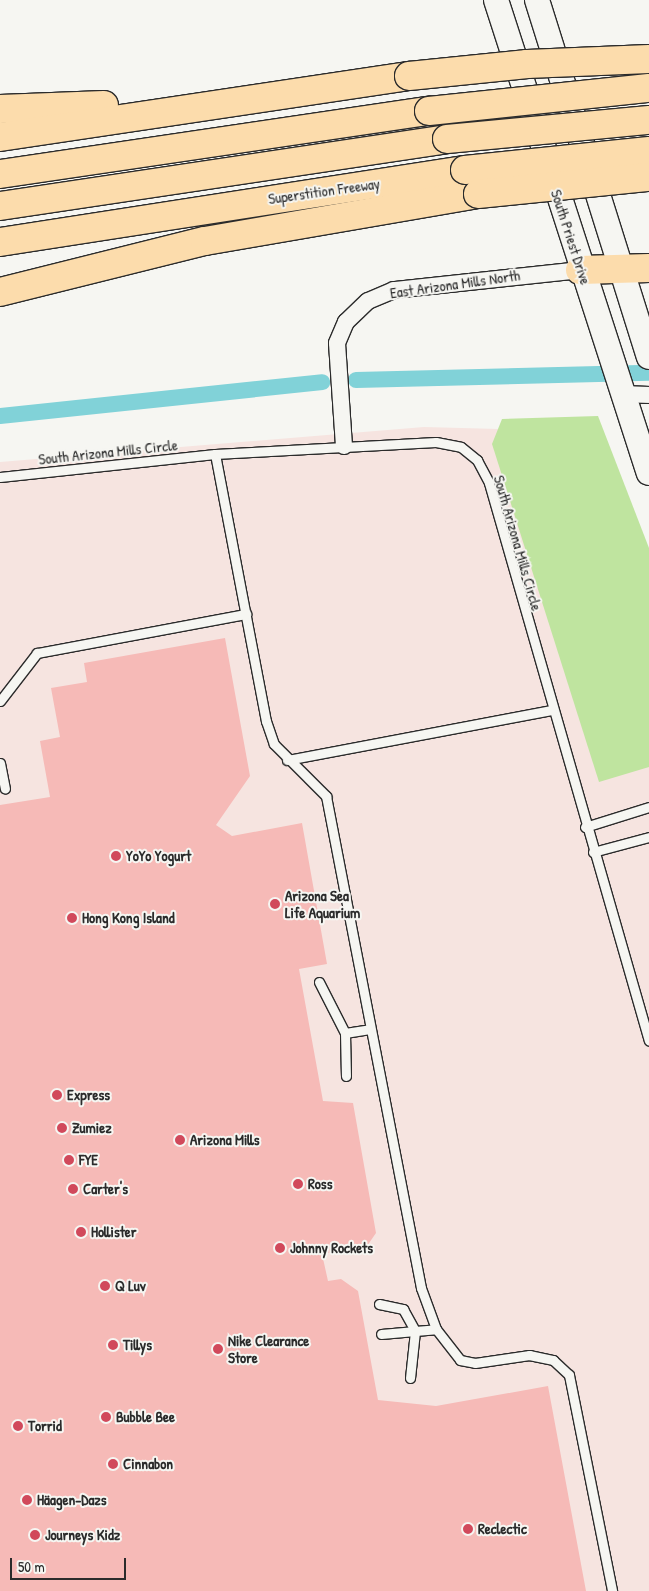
<!DOCTYPE html>
<html>
<head>
<meta charset="utf-8">
<style>
  body { margin:0 }
  #map { position:relative; width:649px; height:1591px; overflow:hidden; background:#f6f6f2; font-family:"Patrick Hand",sans-serif }
  div>[style] { position:absolute }
  .built>* { inset:0; background:#f6e4e0 }
  .green>* { inset:0; background:#bfe49f }
  .canal>* { height:16px; margin:-8px; padding:0 8px; transform-origin:8px; border-radius:8px; background:#81d2d8 }
  .building>* { inset:0; background:#f6bab7 }
  .roads { filter:drop-shadow(1px 0 #2b2b2b) drop-shadow(-1px 0 #2b2b2b) drop-shadow(0 1px #2b2b2b) drop-shadow(0 -1px #2b2b2b) }
  .service>* { height:9px; margin:-4.5px; padding:0 4.5px; transform-origin:4.5px; border-radius:4.5px; background:#f6f6f2 }
  .minor>* { height:16px; margin:-8px; padding:0 8px; transform-origin:8px; border-radius:8px; background:#f6f6f2 }
  .secondary>* { height:24px; margin:-12px; padding:0 12px; transform-origin:12px; border-radius:12px; background:#f6f6f2 }
  .motorway>* { height:28px; margin:-14px; padding:0 14px; transform-origin:14px; border-radius:14px; background:#fcdcac }
  .bridges { filter:drop-shadow(1px 0 #2b2b2b) drop-shadow(-1px 0 #2b2b2b) drop-shadow(0 1px #2b2b2b) drop-shadow(0 -1px #2b2b2b) }
  .motorway-bridge>* { height:28px; margin:-14px; padding:0 14px; transform-origin:14px; border-radius:14px; background:#fcdcac }
  .dots>* { width:14px; height:14px; translate:-50% -50%; box-sizing:border-box; border:2px solid #f6f6f2; border-radius:50% }
  span { translate:-50% -50%; white-space:nowrap; text-align:center; line-height:1.15; -webkit-text-stroke:4px #f6f6f2; paint-order:stroke }
  .street-label { font-size:15px; color:#2b2b2b }
  .poi-label { font-size:15px; color:#2b2b2b; font-weight:700 }
  .left { translate:0 -50%; text-align:left }
  .scale { position:absolute; left:10px; top:1558px; width:116px; height:22px; box-sizing:border-box; border:2px solid #2b2b2b; border-top:0; padding-left:6px; font-size:15px; line-height:18px; white-space:nowrap; color:#2b2b2b; -webkit-text-stroke:4px #f6f6f2; paint-order:stroke }
</style>
</head>
<body>
<div id="map">
  <div class="built">
    <i style="clip-path:polygon(424px 427px,499px 429px,649px 599px,649px 1591px,0 1591px,0 462px)"></i>
  </div>
  <div class="green">
    <i style="clip-path:polygon(598px 416px,649px 548px,649px 767px,599px 782px,492px 444px,502px 419px)"></i>
  </div>
  <div class="canal">
    <i style="left:356px;top:380px;width:293px;rotate:-1.4deg"></i>
    <i style="left:0;top:416px;width:324px;rotate:-6deg"></i>
  </div>
  <div class="building">
    <i style="clip-path:polygon(225px 638px,250px 776px,216px 825px,232px 836px,302px 823px,327px 964px,299px 969px,323px 1101px,353px 1103px,376px 1233px,367px 1246px,322px 1254px,328px 1281px,341px 1279px,358px 1291px,378px 1400px,436px 1406px,548px 1386px,586px 1591px,0 1591px,0 805px,50px 797px,40px 741px,60px 737px,51px 688px,87px 682px,84px 663px)"></i>
  </div>
  <div class="roads">
    <div class="service">
      <i style="left:215px;top:454px;width:272px;rotate:79.2deg"></i>
      <i style="left:266px;top:721px;width:24px;rotate:71deg"></i>
      <i style="left:274px;top:744px;width:74px;rotate:45deg"></i>
      <i style="left:326px;top:796px;width:501px;rotate:79.07deg"></i>
      <i style="left:421px;top:1288px;width:44px;rotate:69.9deg"></i>
      <i style="left:436px;top:1329px;width:39px;rotate:52deg"></i>
      <i style="left:460px;top:1360px;width:15px;rotate:11deg"></i>
      <i style="left:475px;top:1363px;width:55px;rotate:-8.4deg"></i>
      <i style="left:529px;top:1355px;width:25px;rotate:12deg"></i>
      <i style="left:553px;top:1360px;width:22px;rotate:43deg"></i>
      <i style="left:569px;top:1375px;width:220px;rotate:78.7deg"></i>
      <i style="left:0;top:477px;width:216px;rotate:-6.1deg"></i>
      <i style="left:215px;top:454px;width:221px;rotate:-3.1deg"></i>
      <i style="left:436px;top:442px;width:25px;rotate:11deg"></i>
      <i style="left:461px;top:447px;width:21px;rotate:39deg"></i>
      <i style="left:477px;top:460px;width:26px;rotate:62deg"></i>
      <i style="left:489px;top:483px;width:580px;rotate:74deg"></i>
      <i style="left:0;top:701px;width:61px;rotate:-52.4deg"></i>
      <i style="left:37px;top:653px;width:213px;rotate:-10.6deg"></i>
      <i style="left:287px;top:760px;width:270px;rotate:-10.7deg"></i>
      <i style="left:0;top:763px;width:26px;rotate:79deg"></i>
      <i style="left:585px;top:827px;width:67px;rotate:-17.4deg"></i>
      <i style="left:593px;top:852px;width:58px;rotate:-15deg"></i>
      <i style="left:319px;top:982px;width:57px;rotate:63deg"></i>
      <i style="left:345px;top:1033px;width:25px;rotate:-9deg"></i>
      <i style="left:345px;top:1033px;width:43px;rotate:88.7deg"></i>
      <i style="left:379px;top:1304px;width:25px;rotate:12deg"></i>
      <i style="left:403px;top:1309px;width:25px;rotate:61deg"></i>
      <i style="left:415px;top:1331px;width:34px;rotate:175deg"></i>
      <i style="left:410px;top:1378px;width:47px;rotate:-83.9deg"></i>
      <i style="left:415px;top:1331px;width:21px;rotate:-5deg"></i>
    </div>
    <div class="minor">
      <i style="left:622px;top:394px;width:27px;rotate:2deg"></i>
      <i style="left:344px;top:446px;width:103px;rotate:-93.9deg"></i>
      <i style="left:337px;top:343px;width:23px;rotate:-67deg"></i>
      <i style="left:346px;top:322px;width:30px;rotate:-44deg"></i>
      <i style="left:368px;top:301px;width:28px;rotate:-23deg"></i>
      <i style="left:394px;top:290px;width:187px;rotate:-6.1deg"></i>
    </div>
    <div class="secondary">
      <i style="left:496px;top:0;width:497px;rotate:72.1deg"></i>
      <i style="left:537px;top:0;width:374px;rotate:72.6deg"></i>
    </div>
    <div class="motorway">
      <i style="left:0;top:109px;width:104px;rotate:-2.2deg"></i>
      <i style="left:0;top:137px;width:414px;rotate:-8.5deg"></i>
      <i style="left:0;top:174px;width:434px;rotate:-8.4deg"></i>
      <i style="left:0;top:206px;width:452px;rotate:-8.5deg"></i>
      <i style="left:0;top:242px;width:471px;rotate:-8.8deg"></i>
      <i style="left:580px;top:270px;width:69px;rotate:-1.7deg"></i>
      <i style="left:0;top:292px;width:211px;rotate:-14deg"></i>
      <i style="left:205px;top:241px;width:277px;rotate:-9.8deg"></i>
    </div>
  </div>
  <div class="bridges">
    <div class="motorway-bridge">
      <i style="left:409px;top:76px;width:119px;rotate:-5.8deg"></i>
      <i style="left:527px;top:64px;width:122px;rotate:-2.3deg"></i>
      <i style="left:429px;top:111px;width:221px;rotate:-6deg"></i>
      <i style="left:447px;top:139px;width:203px;rotate:-5.4deg"></i>
      <i style="left:465px;top:170px;width:185px;rotate:-5.9deg"></i>
      <i style="left:478px;top:194px;width:172px;rotate:-5.7deg"></i>
    </div>
  </div>
  <div class="dots">
    <i style="left:116px;top:856px;background:#d1495b"></i>
    <i style="left:275px;top:904px;background:#d1495b"></i>
    <i style="left:72px;top:918px;background:#d1495b"></i>
    <i style="left:57px;top:1095px;background:#d1495b"></i>
    <i style="left:62px;top:1128px;background:#d1495b"></i>
    <i style="left:180px;top:1140px;background:#d1495b"></i>
    <i style="left:69px;top:1160px;background:#d1495b"></i>
    <i style="left:298px;top:1184px;background:#d1495b"></i>
    <i style="left:73px;top:1189px;background:#d1495b"></i>
    <i style="left:81px;top:1232px;background:#d1495b"></i>
    <i style="left:280px;top:1248px;background:#d1495b"></i>
    <i style="left:105px;top:1286px;background:#d1495b"></i>
    <i style="left:113px;top:1345px;background:#d1495b"></i>
    <i style="left:218px;top:1349px;background:#d1495b"></i>
    <i style="left:106px;top:1417px;background:#d1495b"></i>
    <i style="left:18px;top:1426px;background:#d1495b"></i>
    <i style="left:113px;top:1464px;background:#d1495b"></i>
    <i style="left:27px;top:1500px;background:#d1495b"></i>
    <i style="left:468px;top:1529px;background:#d1495b"></i>
    <i style="left:35px;top:1535px;background:#d1495b"></i>
  </div>
  <div class="street-label">
    <span style="left:324px;top:191px;rotate:-8deg">Superstition Freeway</span>
    <span style="left:571px;top:237px;rotate:72deg">South Priest Drive</span>
    <span style="left:455px;top:284px;rotate:-8deg">East Arizona Mills North</span>
    <span style="left:108px;top:452px;rotate:-6deg">South Arizona Mills Circle</span>
    <span style="left:518px;top:543px;rotate:74deg">South Arizona Mills Circle</span>
  </div>
  <div class="poi-label">
    <span class="left" style="left:126px;top:856px">YoYo Yogurt</span>
    <span class="left" style="left:285px;top:904px">Arizona Sea<br>Life Aquarium</span>
    <span class="left" style="left:82px;top:918px">Hong Kong Island</span>
    <span class="left" style="left:67px;top:1095px">Express</span>
    <span class="left" style="left:72px;top:1128px">Zumiez</span>
    <span class="left" style="left:190px;top:1140px">Arizona Mills</span>
    <span class="left" style="left:79px;top:1160px">FYE</span>
    <span class="left" style="left:308px;top:1184px">Ross</span>
    <span class="left" style="left:83px;top:1189px">Carter's</span>
    <span class="left" style="left:91px;top:1232px">Hollister</span>
    <span class="left" style="left:290px;top:1248px">Johnny Rockets</span>
    <span class="left" style="left:115px;top:1286px">Q Luv</span>
    <span class="left" style="left:228px;top:1349px">Nike Clearance<br>Store</span>
    <span class="left" style="left:123px;top:1345px">Tillys</span>
    <span class="left" style="left:116px;top:1417px">Bubble Bee</span>
    <span class="left" style="left:28px;top:1426px">Torrid</span>
    <span class="left" style="left:123px;top:1464px">Cinnabon</span>
    <span class="left" style="left:37px;top:1500px">Häagen-Dazs</span>
    <span class="left" style="left:478px;top:1529px">Reclectic</span>
    <span class="left" style="left:45px;top:1535px">Journeys Kidz</span>
  </div>
  <div class="scale">50 m</div>
</div>
</body>
</html>
